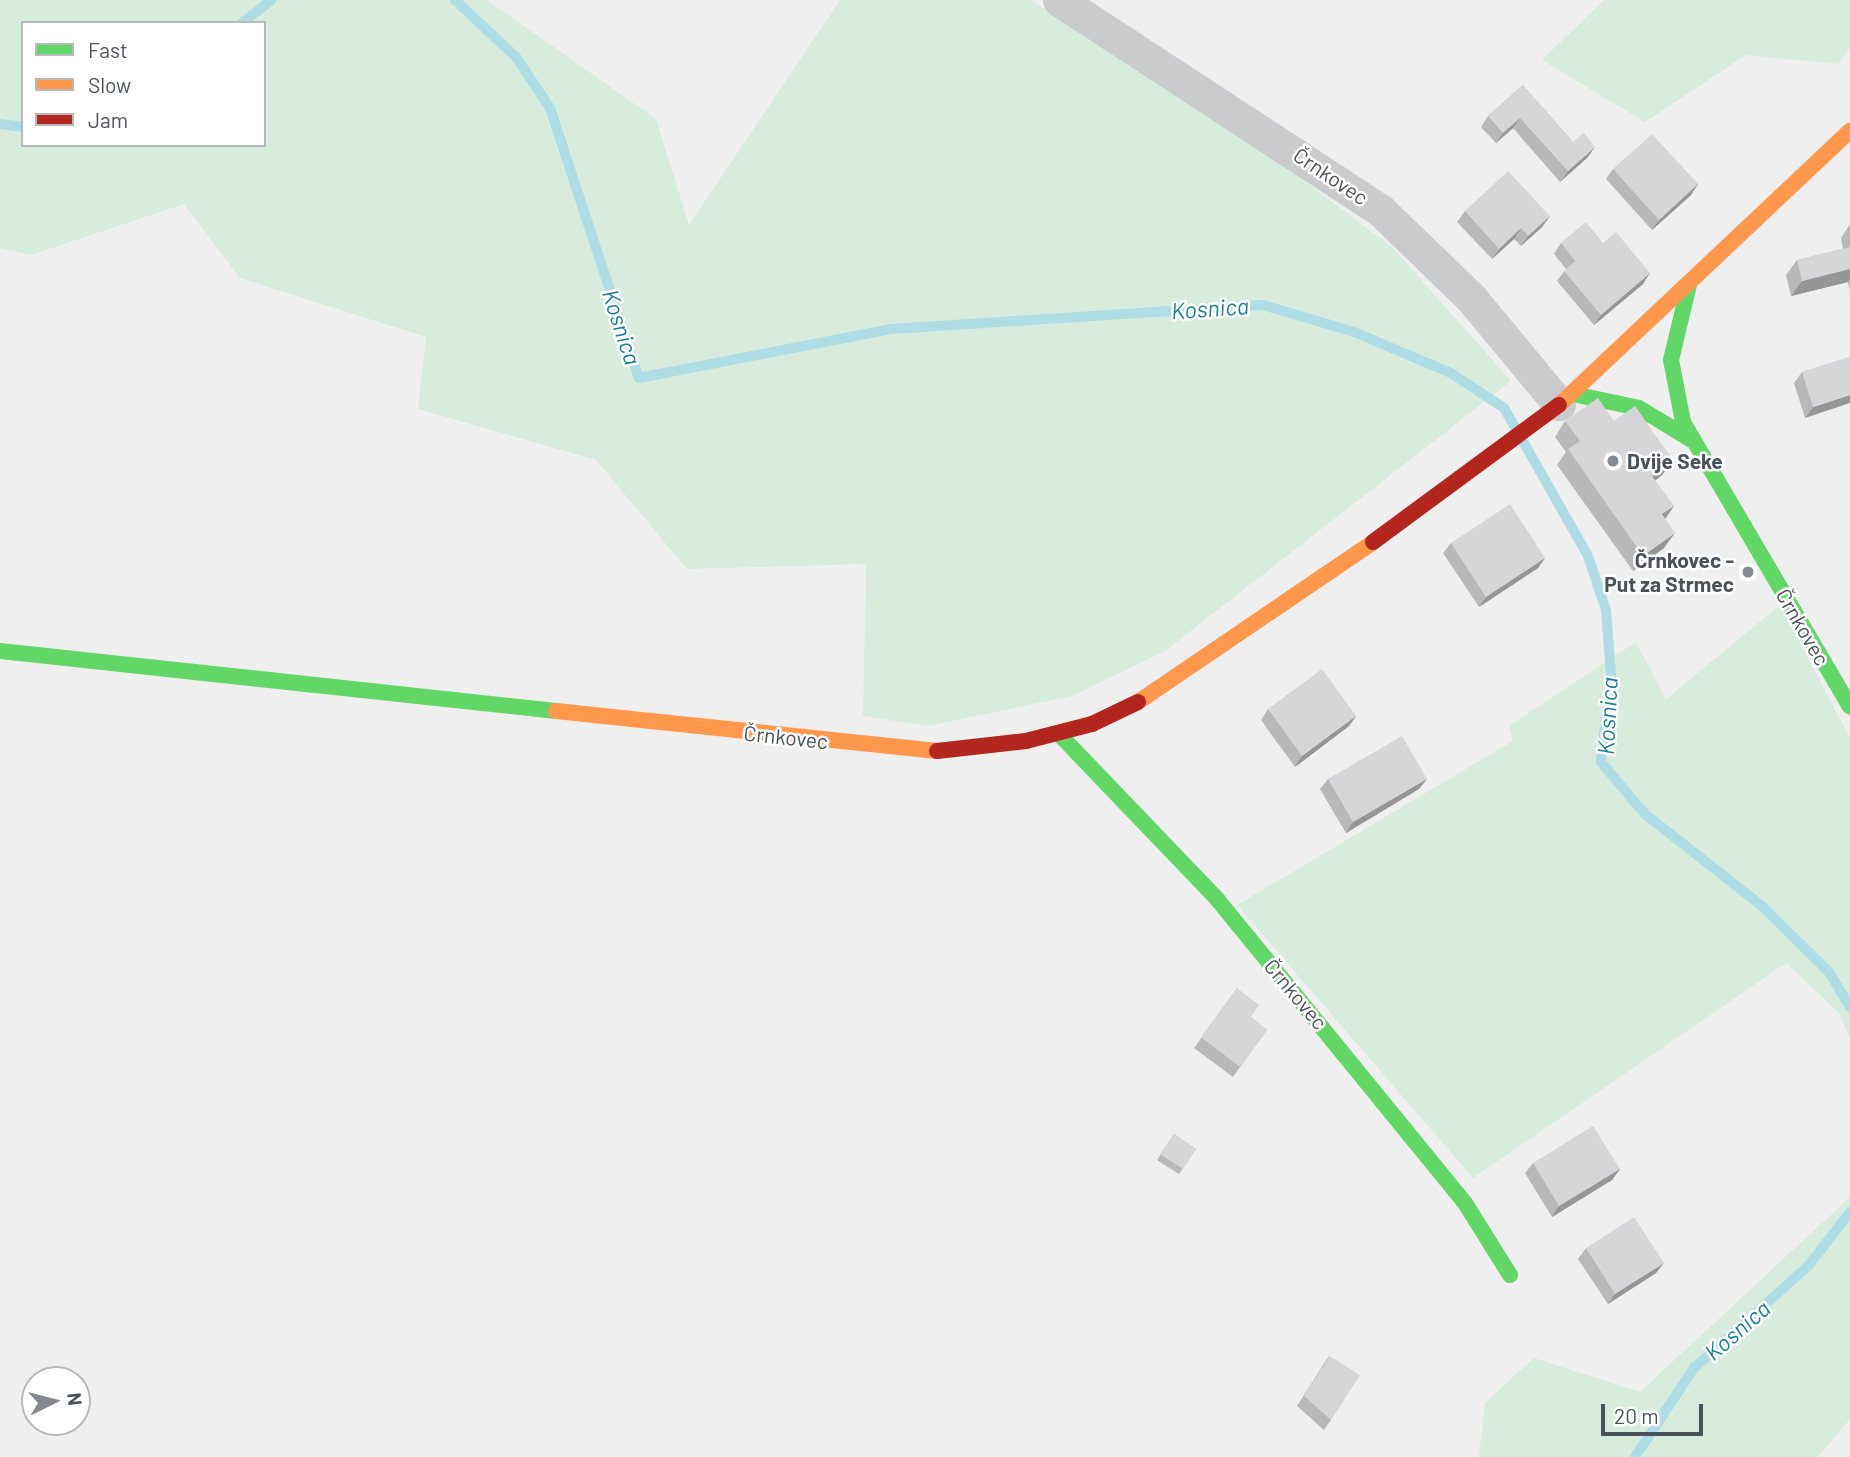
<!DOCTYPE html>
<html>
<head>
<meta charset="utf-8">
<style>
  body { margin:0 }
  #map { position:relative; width:1850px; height:1457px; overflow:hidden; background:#f0efef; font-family:Barlow,sans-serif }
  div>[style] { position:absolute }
  .green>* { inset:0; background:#d7ecdd }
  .stream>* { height:10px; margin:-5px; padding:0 5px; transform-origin:5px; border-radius:5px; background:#b0dce5 }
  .street>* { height:33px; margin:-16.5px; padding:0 16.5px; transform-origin:16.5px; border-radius:16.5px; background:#cacbcd }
  .fast>* { height:16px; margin:-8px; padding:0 8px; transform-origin:8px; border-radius:8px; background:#63d668 }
  .slow>* { height:16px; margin:-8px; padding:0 8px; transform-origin:8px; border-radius:8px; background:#ff974d }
  .jam>* { height:16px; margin:-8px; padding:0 8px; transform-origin:8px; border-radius:8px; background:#b3261e }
  .wall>* { inset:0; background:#b8b8ba }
  .shaded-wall>* { inset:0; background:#969697 }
  .building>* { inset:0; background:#d6d6d8 }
  .dots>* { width:19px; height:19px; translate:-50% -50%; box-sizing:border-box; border:4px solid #fff; border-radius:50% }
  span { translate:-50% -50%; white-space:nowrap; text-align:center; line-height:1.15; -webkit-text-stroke:5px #fff; paint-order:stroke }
  .street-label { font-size:21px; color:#495259 }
  .poi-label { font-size:21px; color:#495259; font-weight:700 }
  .left { translate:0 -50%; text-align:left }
  .right { translate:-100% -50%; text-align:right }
  .water-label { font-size:23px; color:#1c7e91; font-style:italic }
  .legend { position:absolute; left:21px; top:21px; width:245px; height:126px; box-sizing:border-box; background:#fff; border:2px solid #b6babd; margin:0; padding:9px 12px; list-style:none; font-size:21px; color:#495259 }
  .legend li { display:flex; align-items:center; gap:14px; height:35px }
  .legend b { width:35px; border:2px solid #b6babd }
  .north { position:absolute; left:21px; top:1366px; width:70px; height:70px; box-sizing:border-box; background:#fff; border:2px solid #b6babd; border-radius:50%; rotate:84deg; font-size:19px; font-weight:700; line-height:28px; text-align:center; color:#495259 }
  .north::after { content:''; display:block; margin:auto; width:24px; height:32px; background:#83898e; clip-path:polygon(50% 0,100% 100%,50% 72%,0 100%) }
  .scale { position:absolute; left:1601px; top:1404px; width:102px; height:32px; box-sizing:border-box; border:4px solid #495259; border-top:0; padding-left:9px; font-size:21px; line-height:24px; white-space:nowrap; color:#495259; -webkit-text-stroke:5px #fff; paint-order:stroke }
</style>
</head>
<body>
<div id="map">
  <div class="green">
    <i style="clip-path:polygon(evenodd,0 0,487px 0,656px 119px,689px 225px,840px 0,1031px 0,1274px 158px,1393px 248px,1511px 381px,1165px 651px,1072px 696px,928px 726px,863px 716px,866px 564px,687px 569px,596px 460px,418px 409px,426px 337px,240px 278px,184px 204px,31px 255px,0 248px,0 0,23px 23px,264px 23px,264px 145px,23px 145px,23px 23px)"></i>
    <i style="clip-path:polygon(1604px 0,1850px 0,1850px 48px,1838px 64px,1746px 55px,1645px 122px,1542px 60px)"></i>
    <i style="clip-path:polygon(1780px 605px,1850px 738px,1850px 1039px,1839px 1013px,1786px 963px,1473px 1178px,1237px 905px,1513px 741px,1509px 726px,1636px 642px,1666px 699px)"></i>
    <i style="clip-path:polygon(1850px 1197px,1850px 1419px,1818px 1457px,1479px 1457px,1485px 1403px,1534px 1358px,1640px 1392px)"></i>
  </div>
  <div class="stream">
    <i style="left:455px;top:0;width:83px;rotate:43.1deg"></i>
    <i style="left:516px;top:57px;width:61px;rotate:56.3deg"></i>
    <i style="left:550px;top:108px;width:284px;rotate:71.8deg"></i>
    <i style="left:639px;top:378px;width:258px;rotate:-11deg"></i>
    <i style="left:892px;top:329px;width:372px;rotate:-3.7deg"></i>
    <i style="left:1263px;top:305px;width:95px;rotate:16.5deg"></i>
    <i style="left:1354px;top:332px;width:105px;rotate:22.9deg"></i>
    <i style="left:1451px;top:373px;width:64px;rotate:33.4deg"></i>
    <i style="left:1504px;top:408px;width:170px;rotate:60.4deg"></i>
    <i style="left:1588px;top:556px;width:57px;rotate:71.6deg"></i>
    <i style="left:1606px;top:610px;width:65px;rotate:85.6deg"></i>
    <i style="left:1611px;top:675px;width:88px;rotate:96.6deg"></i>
    <i style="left:1601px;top:762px;width:68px;rotate:49.8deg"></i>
    <i style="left:1645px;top:814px;width:150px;rotate:38.2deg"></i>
    <i style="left:1763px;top:907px;width:93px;rotate:44.6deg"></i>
    <i style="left:1829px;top:972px;width:41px;rotate:59deg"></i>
    <i style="left:242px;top:23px;width:37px;rotate:-38deg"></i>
    <i style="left:0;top:124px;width:23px;rotate:7deg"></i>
    <i style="left:1635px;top:1457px;width:107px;rotate:-56.5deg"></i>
    <i style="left:1694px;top:1368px;width:154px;rotate:-41.8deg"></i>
    <i style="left:1809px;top:1265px;width:67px;rotate:-52.3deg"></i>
  </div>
  <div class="street">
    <i style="left:1059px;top:0;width:384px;rotate:33.2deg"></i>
    <i style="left:1380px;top:210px;width:127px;rotate:44deg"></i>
    <i style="left:1471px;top:298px;width:138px;rotate:50.3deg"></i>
  </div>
  <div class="fast">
    <i style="left:1689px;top:285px;width:77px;rotate:103.5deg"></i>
    <i style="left:1671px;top:360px;width:63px;rotate:79deg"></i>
    <i style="left:1683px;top:422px;width:330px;rotate:59.6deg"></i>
    <i style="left:1573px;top:394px;width:67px;rotate:12deg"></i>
    <i style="left:1639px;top:408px;width:60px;rotate:31.3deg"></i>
    <i style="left:0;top:651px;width:559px;rotate:6.16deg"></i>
    <i style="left:1058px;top:733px;width:230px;rotate:46.2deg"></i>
    <i style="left:1217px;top:899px;width:392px;rotate:50.8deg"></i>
    <i style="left:1465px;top:1203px;width:85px;rotate:58deg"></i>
  </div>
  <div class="slow">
    <i style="left:1559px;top:405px;width:400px;rotate:-43.3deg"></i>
    <i style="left:1138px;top:702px;width:284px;rotate:-34.2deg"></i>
    <i style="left:556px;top:711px;width:383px;rotate:6deg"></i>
  </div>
  <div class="jam">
    <i style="left:1373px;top:542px;width:231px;rotate:-36.4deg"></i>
    <i style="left:937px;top:751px;width:90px;rotate:-6.4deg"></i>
    <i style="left:1026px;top:741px;width:68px;rotate:-14.4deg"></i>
    <i style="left:1092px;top:724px;width:51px;rotate:-25.6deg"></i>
  </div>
  <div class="wall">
    <i style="clip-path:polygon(1523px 85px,1573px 142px,1588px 157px,1560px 182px,1513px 128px,1496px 143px,1481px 127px,1488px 116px)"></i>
    <i style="clip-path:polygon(1613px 169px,1698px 184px,1691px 195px,1652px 230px,1606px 179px)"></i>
    <i style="clip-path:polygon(1465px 211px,1550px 216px,1542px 227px,1521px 246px,1514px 239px,1492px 259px,1457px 222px)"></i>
    <i style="clip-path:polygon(1850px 224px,1850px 290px,1848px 282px,1791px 296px,1786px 275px,1797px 260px,1843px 249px,1841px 238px)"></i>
    <i style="clip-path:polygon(1561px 243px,1603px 243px,1643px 284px,1594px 325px,1557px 281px,1566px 269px,1554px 254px)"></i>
    <i style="clip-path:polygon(1850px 357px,1805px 418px,1794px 383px,1802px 372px)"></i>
    <i style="clip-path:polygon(1565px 421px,1614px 421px,1673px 460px,1662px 475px,1655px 481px,1674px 506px,1665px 518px,1664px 548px,1633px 571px,1557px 465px,1566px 452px,1555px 437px)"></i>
    <i style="clip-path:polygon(1451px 543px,1545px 558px,1538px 568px,1479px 607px,1443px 553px)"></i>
    <i style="clip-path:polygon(1268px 709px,1356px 716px,1349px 726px,1295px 767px,1261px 720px)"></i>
    <i style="clip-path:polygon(1328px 779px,1427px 779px,1419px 789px,1346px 833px,1320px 789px)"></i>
    <i style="clip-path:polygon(1237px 988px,1251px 1017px,1267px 1030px,1233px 1077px,1194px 1048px)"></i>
    <i style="clip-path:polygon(1174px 1134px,1196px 1149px,1179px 1174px,1157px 1160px)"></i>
    <i style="clip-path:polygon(1533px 1163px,1620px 1169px,1612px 1180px,1552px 1217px,1525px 1173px)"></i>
    <i style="clip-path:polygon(1586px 1248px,1656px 1273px,1608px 1304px,1578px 1259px)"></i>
    <i style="clip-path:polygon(1329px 1356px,1331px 1420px,1324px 1430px,1297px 1406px)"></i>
  </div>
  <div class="shaded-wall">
    <i style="clip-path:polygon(1520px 118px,1513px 128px,1496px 143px,1503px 133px)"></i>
    <i style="clip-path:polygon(1595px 147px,1588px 157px,1560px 182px,1568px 171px)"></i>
    <i style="clip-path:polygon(1698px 184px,1691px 195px,1652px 230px,1659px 220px)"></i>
    <i style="clip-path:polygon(1550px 216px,1542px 227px,1521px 246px,1528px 236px)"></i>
    <i style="clip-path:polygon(1521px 228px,1514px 239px,1492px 259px,1499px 249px)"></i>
    <i style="clip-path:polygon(1850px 269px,1850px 279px,1848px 282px,1791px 296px,1802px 281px)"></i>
    <i style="clip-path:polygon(1650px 273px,1643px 284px,1594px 325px,1601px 315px)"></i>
    <i style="clip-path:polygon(1850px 395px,1850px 403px,1805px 418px,1813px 407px)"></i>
    <i style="clip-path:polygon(1673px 460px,1662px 475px,1641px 491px,1652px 476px)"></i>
    <i style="clip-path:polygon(1674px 506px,1663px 522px,1662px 514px)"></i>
    <i style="clip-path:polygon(1675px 533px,1664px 548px,1633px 571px,1643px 556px)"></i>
    <i style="clip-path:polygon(1545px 558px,1538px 568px,1479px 607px,1486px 597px)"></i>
    <i style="clip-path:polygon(1356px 716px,1349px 726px,1295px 767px,1302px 756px)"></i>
    <i style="clip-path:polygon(1427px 779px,1419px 789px,1346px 833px,1353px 822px)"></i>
    <i style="clip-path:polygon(1620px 1169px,1612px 1180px,1552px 1217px,1559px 1206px)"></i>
    <i style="clip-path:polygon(1664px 1263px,1656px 1273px,1608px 1304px,1615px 1294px)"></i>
  </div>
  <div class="building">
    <i style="clip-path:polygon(1523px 85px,1573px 142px,1584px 133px,1595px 147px,1568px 171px,1520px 118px,1503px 133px,1488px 116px)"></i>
    <i style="clip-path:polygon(1652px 134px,1698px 184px,1659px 220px,1613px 169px)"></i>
    <i style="clip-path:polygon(1508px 171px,1550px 216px,1528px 236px,1521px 228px,1499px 249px,1465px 211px)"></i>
    <i style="clip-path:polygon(1586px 222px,1603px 243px,1616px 232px,1650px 273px,1601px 315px,1564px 271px,1575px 261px,1561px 243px)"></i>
    <i style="clip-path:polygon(1850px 247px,1850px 269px,1802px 281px,1797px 260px)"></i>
    <i style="clip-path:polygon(1850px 357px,1850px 395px,1813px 407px,1802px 372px)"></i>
    <i style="clip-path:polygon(1598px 398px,1614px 421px,1635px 406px,1673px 460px,1652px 476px,1674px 506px,1662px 514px,1675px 533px,1643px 556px,1568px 449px,1580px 441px,1565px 421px)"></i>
    <i style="clip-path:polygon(1510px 504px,1545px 558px,1486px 597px,1451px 543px)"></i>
    <i style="clip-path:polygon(1322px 669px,1356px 716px,1302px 756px,1268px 709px)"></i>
    <i style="clip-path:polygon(1402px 736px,1427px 779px,1353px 822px,1328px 779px)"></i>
    <i style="clip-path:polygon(1237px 988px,1259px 1005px,1251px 1017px,1267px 1030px,1240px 1067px,1201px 1037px)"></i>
    <i style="clip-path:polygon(1593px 1126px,1620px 1169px,1559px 1206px,1533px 1163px)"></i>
    <i style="clip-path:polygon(1174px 1134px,1196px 1149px,1183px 1169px,1160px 1154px)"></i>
    <i style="clip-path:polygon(1634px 1217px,1664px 1263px,1615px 1294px,1586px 1248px)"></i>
    <i style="clip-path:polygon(1330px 1356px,1360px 1375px,1331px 1420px,1304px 1396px)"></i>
  </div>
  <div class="dots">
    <i style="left:1613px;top:461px;background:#83898e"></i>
    <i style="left:1748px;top:572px;background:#83898e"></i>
  </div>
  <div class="street-label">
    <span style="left:1331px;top:176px;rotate:34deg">Črnkovec</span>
    <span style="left:1803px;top:627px;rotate:60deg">Črnkovec</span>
    <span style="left:786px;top:737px;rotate:6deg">Črnkovec</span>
    <span style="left:1296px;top:994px;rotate:50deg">Črnkovec</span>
  </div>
  <div class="poi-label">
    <span class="left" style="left:1627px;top:461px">Dvije Seke</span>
    <span class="right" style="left:1734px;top:572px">Črnkovec -<br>Put za Strmec</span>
  </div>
  <div class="water-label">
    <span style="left:1210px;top:308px;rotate:-4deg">Kosnica</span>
    <span style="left:622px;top:327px;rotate:72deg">Kosnica</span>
    <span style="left:1607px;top:716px;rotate:-87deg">Kosnica</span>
    <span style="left:1737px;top:1330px;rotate:-41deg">Kosnica</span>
  </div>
  <ul class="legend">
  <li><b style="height:9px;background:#63d668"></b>Fast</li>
  <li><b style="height:9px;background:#ff974d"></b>Slow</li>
  <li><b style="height:9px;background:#b3261e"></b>Jam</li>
  </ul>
  <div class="north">N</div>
  <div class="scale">20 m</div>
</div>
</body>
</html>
